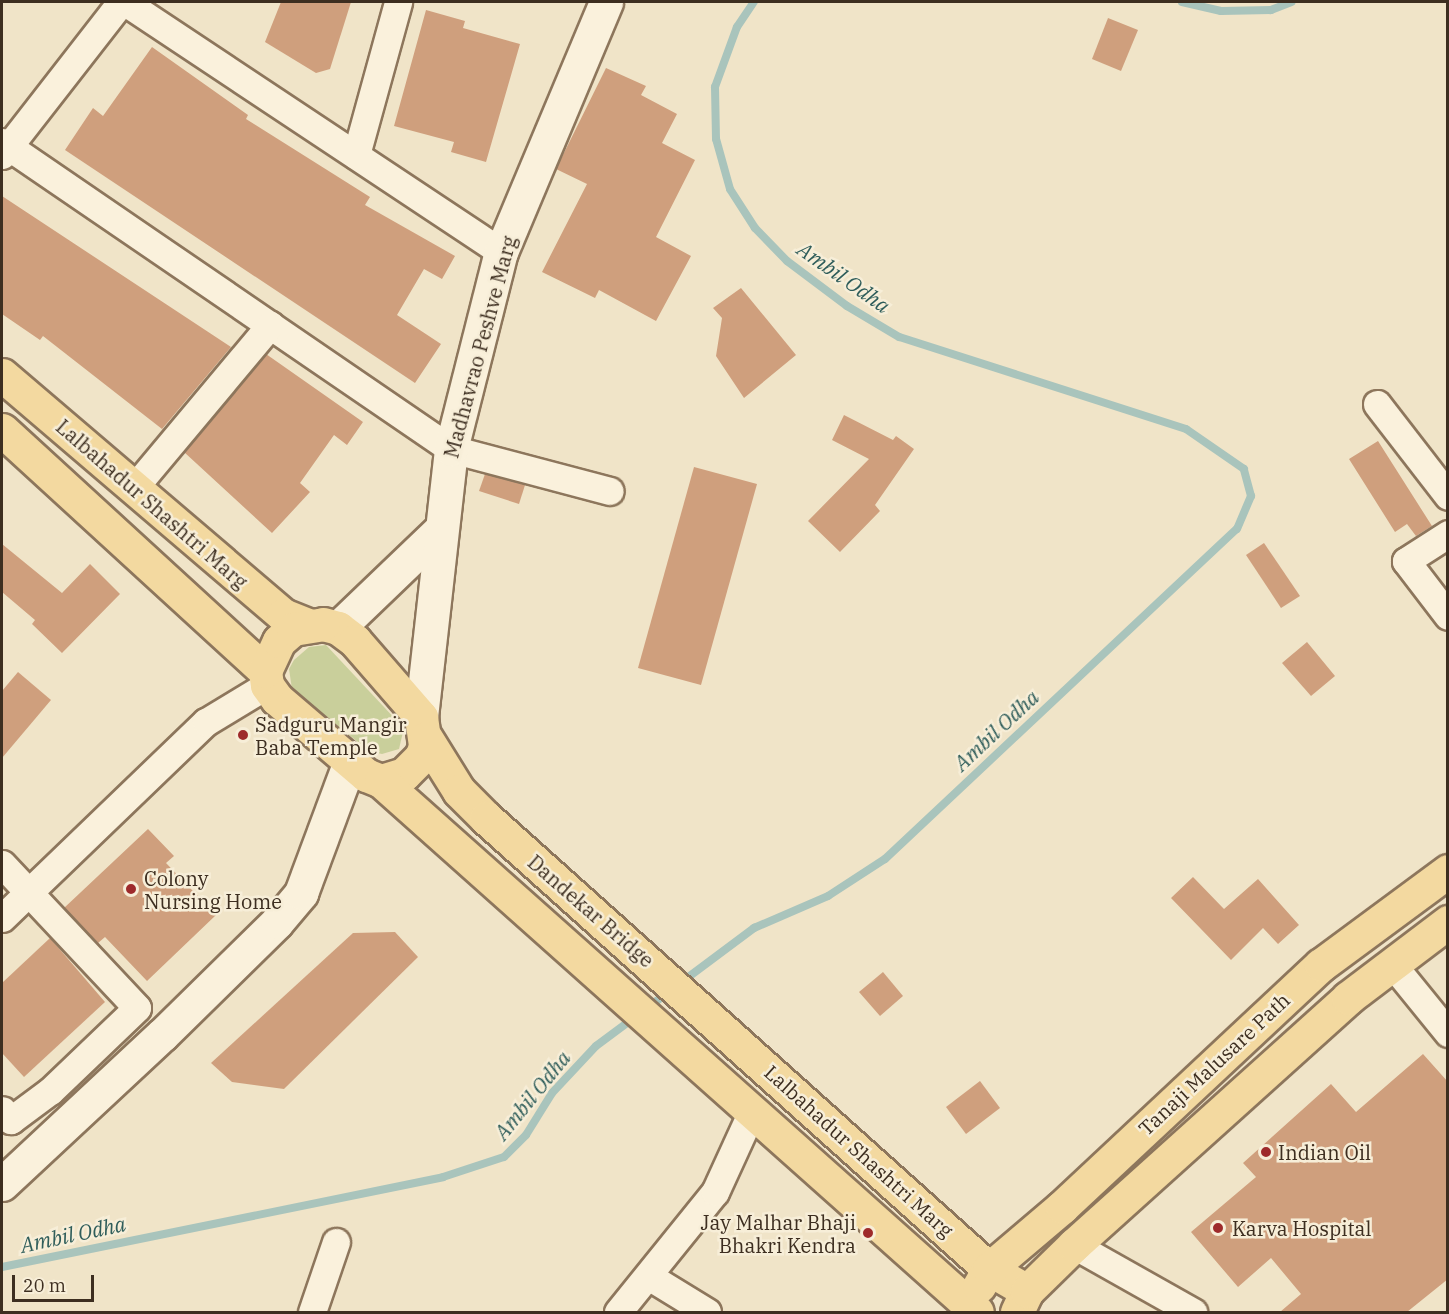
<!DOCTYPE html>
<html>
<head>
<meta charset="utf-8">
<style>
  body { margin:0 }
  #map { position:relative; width:1449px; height:1314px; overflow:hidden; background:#f0e4c8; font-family:"IBM Plex Serif",serif }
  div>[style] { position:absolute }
  .green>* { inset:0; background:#c9cf9b }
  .stream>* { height:8px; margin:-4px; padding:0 4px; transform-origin:4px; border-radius:4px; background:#a9c4bc }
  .building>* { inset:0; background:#cf9f7d }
  .roads { filter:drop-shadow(2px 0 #8d765c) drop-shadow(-2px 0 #8d765c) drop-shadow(0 2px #8d765c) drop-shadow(0 -2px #8d765c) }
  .street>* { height:27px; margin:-13.5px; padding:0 13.5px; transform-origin:13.5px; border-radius:13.5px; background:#faf1dc }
  .secondary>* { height:33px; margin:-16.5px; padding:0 16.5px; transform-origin:16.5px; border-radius:16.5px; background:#faf1dc }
  .primary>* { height:33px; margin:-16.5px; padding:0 16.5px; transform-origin:16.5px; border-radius:16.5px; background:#f3d9a0 }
  .dots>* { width:16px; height:16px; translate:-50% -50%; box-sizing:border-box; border:3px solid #f7eed8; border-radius:50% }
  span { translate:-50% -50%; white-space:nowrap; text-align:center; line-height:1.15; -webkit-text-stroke:5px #f7eed8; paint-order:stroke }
  .street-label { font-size:20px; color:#3d2e20 }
  .poi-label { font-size:20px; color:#3d2e20 }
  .left { translate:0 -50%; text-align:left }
  .right { translate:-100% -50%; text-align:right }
  .water-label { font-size:21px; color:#2f5d5a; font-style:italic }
  .frame { position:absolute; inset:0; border:3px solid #3d2e20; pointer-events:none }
  .scale { position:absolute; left:12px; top:1275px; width:82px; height:27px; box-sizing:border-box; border:3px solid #3d2e20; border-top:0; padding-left:8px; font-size:18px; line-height:21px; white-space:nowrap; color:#3d2e20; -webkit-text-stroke:4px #f7eed8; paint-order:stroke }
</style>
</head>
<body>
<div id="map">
  <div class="green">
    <i style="clip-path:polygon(326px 645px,398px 722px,403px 732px,399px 749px,382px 754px,369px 751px,292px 689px,289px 669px,294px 660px,309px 647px)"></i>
  </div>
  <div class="stream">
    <i style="left:1182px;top:2px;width:40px;rotate:13deg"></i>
    <i style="left:1221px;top:11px;width:50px;rotate:-1.1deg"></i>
    <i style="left:1271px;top:10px;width:22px;rotate:-21deg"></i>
    <i style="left:679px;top:984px;width:94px;rotate:-36.7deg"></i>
    <i style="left:754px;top:928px;width:81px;rotate:-23.4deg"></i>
    <i style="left:828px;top:896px;width:68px;rotate:-33deg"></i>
    <i style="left:885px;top:859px;width:482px;rotate:-43.2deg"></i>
    <i style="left:1237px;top:529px;width:36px;rotate:-67deg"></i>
    <i style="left:1251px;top:496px;width:28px;rotate:-105deg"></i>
    <i style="left:1244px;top:469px;width:70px;rotate:-145.4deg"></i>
    <i style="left:1186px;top:429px;width:301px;rotate:-162.2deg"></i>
    <i style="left:899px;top:337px;width:61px;rotate:-149.2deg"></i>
    <i style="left:847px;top:306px;width:75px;rotate:-143.1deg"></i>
    <i style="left:787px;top:261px;width:46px;rotate:-134.1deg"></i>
    <i style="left:755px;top:228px;width:46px;rotate:-122.7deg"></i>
    <i style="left:730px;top:189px;width:52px;rotate:-105.6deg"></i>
    <i style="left:716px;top:139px;width:52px;rotate:-91.1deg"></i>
    <i style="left:715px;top:87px;width:64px;rotate:-69.9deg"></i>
    <i style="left:737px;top:27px;width:30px;rotate:-56deg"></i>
    <i style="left:645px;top:1009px;width:29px;rotate:-35deg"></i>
    <i style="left:2px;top:1267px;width:450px;rotate:-11.5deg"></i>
    <i style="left:443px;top:1177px;width:64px;rotate:-18.2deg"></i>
    <i style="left:504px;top:1157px;width:31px;rotate:-45deg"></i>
    <i style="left:526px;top:1135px;width:49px;rotate:-58.2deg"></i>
    <i style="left:552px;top:1093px;width:64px;rotate:-46.9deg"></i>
    <i style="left:596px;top:1046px;width:49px;rotate:-36.6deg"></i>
  </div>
  <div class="building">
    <i style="clip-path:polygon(281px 2px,351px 2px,330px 69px,316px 73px,265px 42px)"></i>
    <i style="clip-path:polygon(426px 10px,465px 21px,463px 28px,520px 44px,486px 162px,451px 152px,454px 142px,394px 126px)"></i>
    <i style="clip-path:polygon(1108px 18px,1138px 30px,1121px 71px,1092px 59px)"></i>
    <i style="clip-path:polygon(152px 47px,248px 115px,246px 119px,370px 197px,365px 205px,455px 256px,442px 279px,424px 269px,397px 315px,441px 344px,415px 383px,65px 150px,93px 108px,103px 116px)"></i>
    <i style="clip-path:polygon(606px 68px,646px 86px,641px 95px,677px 114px,662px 143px,695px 160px,656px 237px,691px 256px,656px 321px,599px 290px,595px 298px,542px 272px,587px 184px,556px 169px)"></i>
    <i style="clip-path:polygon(2px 196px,231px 347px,162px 429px,43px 336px,40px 340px,2px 314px)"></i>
    <i style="clip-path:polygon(741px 288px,796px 355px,744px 398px,716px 356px,722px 318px,713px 308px)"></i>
    <i style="clip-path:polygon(266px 354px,363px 422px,347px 445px,334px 435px,300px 483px,310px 492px,272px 533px,184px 452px)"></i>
    <i style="clip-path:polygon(844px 415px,893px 440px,896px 436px,914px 449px,875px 505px,880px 511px,840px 552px,808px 521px,869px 459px,832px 440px)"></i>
    <i style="clip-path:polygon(1378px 441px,1432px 526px,1416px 536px,1407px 524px,1395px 532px,1349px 459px)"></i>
    <i style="clip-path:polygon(694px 467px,757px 484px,701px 685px,638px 668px)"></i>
    <i style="clip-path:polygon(485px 474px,525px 485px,519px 504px,479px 491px)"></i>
    <i style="clip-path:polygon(1264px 543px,1300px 596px,1281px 608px,1246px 555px)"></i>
    <i style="clip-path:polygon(2px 544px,62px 593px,90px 564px,120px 594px,62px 653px,32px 624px,35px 620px,2px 592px)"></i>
    <i style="clip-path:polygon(1307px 642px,1335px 676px,1311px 696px,1282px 663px)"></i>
    <i style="clip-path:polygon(18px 672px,51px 700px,2px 758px,2px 691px)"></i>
    <i style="clip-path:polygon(148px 829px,174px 856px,166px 863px,216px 915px,147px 981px,105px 937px,98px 943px,64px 908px)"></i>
    <i style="clip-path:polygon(1193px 877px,1224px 909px,1258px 879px,1299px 925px,1278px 944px,1263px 928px,1231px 960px,1171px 898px)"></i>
    <i style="clip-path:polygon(395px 932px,418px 957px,284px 1089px,232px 1082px,211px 1063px,353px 933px)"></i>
    <i style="clip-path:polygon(50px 938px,105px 1002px,24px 1077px,2px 1053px,2px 983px)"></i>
    <i style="clip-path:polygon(883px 972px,903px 996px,880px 1016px,859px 992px)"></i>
    <i style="clip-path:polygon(1423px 1054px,1448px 1082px,1448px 1279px,1407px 1312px,1280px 1312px,1301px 1294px,1271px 1258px,1238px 1287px,1191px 1232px,1256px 1177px,1243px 1163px,1331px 1084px,1356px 1112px)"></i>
    <i style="clip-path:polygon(980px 1081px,1000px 1108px,966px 1134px,946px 1107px)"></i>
  </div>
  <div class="roads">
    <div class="street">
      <i style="left:125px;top:2px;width:452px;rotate:33.6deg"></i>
      <i style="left:2px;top:142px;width:544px;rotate:34.36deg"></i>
      <i style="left:451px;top:449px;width:164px;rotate:14.8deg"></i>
      <i style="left:2px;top:155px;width:194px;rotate:-52.1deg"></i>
      <i style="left:356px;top:155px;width:159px;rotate:-74.6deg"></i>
      <i style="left:1377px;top:404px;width:116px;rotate:52.3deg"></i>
      <i style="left:133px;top:489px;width:214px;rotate:-50.1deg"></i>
      <i style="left:1448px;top:534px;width:50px;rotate:147.3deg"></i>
      <i style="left:1406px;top:561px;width:69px;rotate:52.6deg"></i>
      <i style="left:2px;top:864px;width:197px;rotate:46.8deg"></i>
      <i style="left:137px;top:1008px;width:120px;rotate:136.3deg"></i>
      <i style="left:50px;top:1091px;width:49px;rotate:143.4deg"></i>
      <i style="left:11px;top:1120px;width:13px;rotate:-132deg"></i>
      <i style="left:2px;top:918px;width:283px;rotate:-43.9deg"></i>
      <i style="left:206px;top:722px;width:71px;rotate:-31.2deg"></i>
      <i style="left:1392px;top:964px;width:89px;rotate:50.9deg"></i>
      <i style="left:1074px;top:1245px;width:137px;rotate:29.4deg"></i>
      <i style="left:650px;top:1277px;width:67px;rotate:31.6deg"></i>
      <i style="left:312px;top:1312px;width:74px;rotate:-71.1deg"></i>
      <i style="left:618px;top:1312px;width:154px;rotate:-51.1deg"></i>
      <i style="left:715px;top:1192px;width:89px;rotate:-65.4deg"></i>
    </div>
    <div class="secondary">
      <i style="left:338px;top:628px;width:140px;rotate:-43.8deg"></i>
      <i style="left:421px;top:717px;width:270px;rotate:-83.6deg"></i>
      <i style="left:451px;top:449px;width:203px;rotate:-75.8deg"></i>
      <i style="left:501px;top:252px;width:271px;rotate:-67.2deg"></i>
      <i style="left:2px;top:1184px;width:219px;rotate:-43deg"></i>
      <i style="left:162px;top:1035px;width:161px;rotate:-44.5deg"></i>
      <i style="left:277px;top:922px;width:38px;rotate:-50deg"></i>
      <i style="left:301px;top:893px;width:141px;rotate:-69.6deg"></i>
    </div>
    <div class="primary">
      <i style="left:2px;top:375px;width:370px;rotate:40.5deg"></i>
      <i style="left:283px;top:615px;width:27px;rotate:22deg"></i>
      <i style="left:2px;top:430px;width:357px;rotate:42.5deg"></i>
      <i style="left:323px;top:624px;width:16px;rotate:15deg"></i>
      <i style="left:338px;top:628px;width:21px;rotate:37deg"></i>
      <i style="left:355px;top:641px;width:101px;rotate:49deg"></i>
      <i style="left:421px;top:717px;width:30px;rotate:82deg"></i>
      <i style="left:425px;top:747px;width:11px;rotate:112deg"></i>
      <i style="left:421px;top:757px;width:24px;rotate:135deg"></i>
      <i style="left:404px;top:774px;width:24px;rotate:163deg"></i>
      <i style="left:381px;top:781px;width:16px;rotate:-158deg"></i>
      <i style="left:366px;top:775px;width:117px;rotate:-139.5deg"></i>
      <i style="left:277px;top:699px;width:17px;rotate:-126deg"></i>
      <i style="left:267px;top:685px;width:14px;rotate:-98deg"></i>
      <i style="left:265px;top:671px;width:33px;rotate:-65deg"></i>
      <i style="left:279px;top:641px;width:18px;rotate:-41deg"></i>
      <i style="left:293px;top:629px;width:30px;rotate:-9deg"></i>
      <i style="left:426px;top:738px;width:62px;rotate:58.1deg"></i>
      <i style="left:459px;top:791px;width:38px;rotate:45deg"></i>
      <i style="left:486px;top:818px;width:676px;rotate:41.88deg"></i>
      <i style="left:989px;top:1269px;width:44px;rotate:30.1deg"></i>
      <i style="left:381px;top:781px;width:798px;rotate:41.7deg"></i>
      <i style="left:979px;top:1286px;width:20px;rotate:-60deg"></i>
      <i style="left:989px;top:1269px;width:96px;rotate:-40.3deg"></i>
      <i style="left:1062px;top:1207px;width:354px;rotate:-43.1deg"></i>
      <i style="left:1321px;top:965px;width:158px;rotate:-36.5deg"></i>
      <i style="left:1017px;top:1312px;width:23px;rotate:-65deg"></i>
      <i style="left:1027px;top:1291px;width:66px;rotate:-44.4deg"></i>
      <i style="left:1074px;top:1245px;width:369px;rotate:-42deg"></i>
      <i style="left:1348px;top:998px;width:126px;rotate:-37.2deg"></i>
    </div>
  </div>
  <div class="dots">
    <i style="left:243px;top:735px;background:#9e2a2b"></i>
    <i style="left:131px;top:889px;background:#9e2a2b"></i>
    <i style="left:1266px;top:1152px;background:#9e2a2b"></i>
    <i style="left:1218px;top:1228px;background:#9e2a2b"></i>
    <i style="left:868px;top:1233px;background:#9e2a2b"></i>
  </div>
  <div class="street-label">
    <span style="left:480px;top:347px;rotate:-75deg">Madhavrao Peshve Marg</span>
    <span style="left:152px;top:504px;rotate:41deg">Lalbahadur Shashtri Marg</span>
    <span style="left:591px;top:911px;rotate:41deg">Dandekar Bridge</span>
    <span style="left:1214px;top:1064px;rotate:-43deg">Tanaji Malusare Path</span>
    <span style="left:859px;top:1151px;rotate:42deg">Lalbahadur Shashtri Marg</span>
  </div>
  <div class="poi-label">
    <span class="left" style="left:255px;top:736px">Sadguru Mangir<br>Baba Temple</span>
    <span class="left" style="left:144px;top:890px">Colony<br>Nursing Home</span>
    <span class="left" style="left:1278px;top:1152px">Indian Oil</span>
    <span class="right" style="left:856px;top:1234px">Jay Malhar Bhaji<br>Bhakri Kendra</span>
    <span class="left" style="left:1232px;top:1228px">Karva Hospital</span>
  </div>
  <div class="water-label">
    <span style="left:844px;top:277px;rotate:35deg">Ambil Odha</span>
    <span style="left:996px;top:730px;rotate:-43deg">Ambil Odha</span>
    <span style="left:532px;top:1095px;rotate:-51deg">Ambil Odha</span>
    <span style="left:73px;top:1234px;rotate:-12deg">Ambil Odha</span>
  </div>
  <div class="frame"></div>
  <div class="scale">20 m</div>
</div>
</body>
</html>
